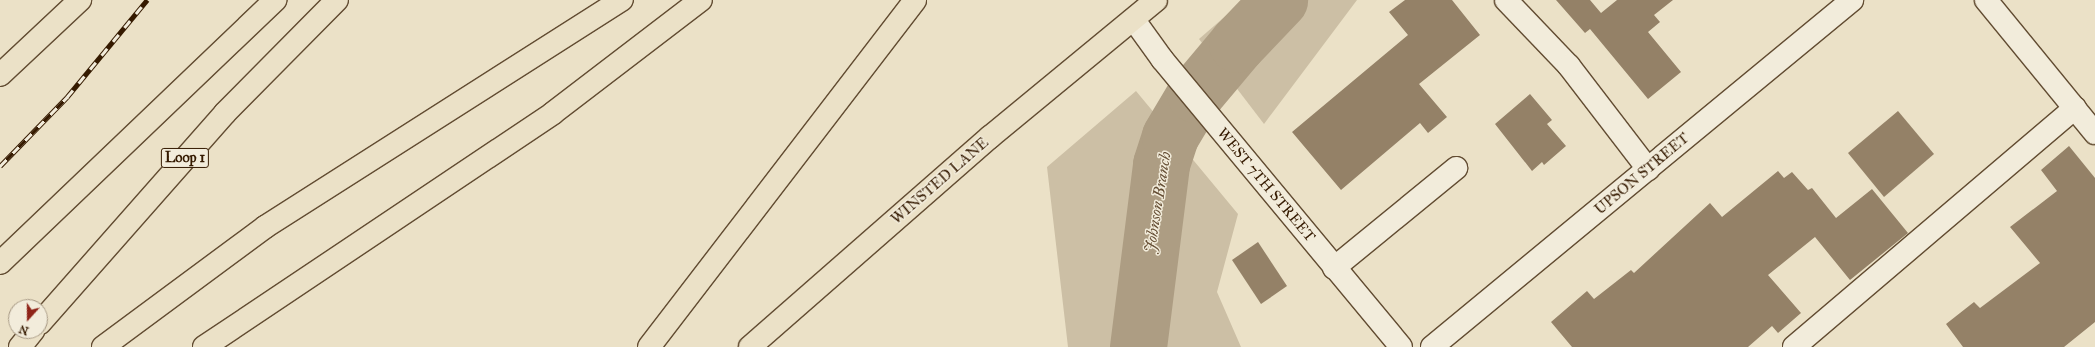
<!DOCTYPE html>
<html>
<head>
<meta charset="utf-8">
<style>
  body { margin:0 }
  #map { position:relative; width:2095px; height:347px; overflow:hidden; background:#ebe1c7; font-family:"IM FELL Great Primer",serif }
  div>[style] { position:absolute }
  .green>* { inset:0; background:#ccbfa5 }
  .river>* { height:57px; margin:-28.5px; padding:0 28.5px; transform-origin:28.5px; border-radius:28.5px; background:#ad9d83 }
  .building>* { inset:0; background:#948167 }
  .roads { filter:drop-shadow(1px 0 #624c32) drop-shadow(-1px 0 #624c32) drop-shadow(0 1px #624c32) drop-shadow(0 -1px #624c32) }
  .minor>* { height:22px; margin:-11px; padding:0 11px; transform-origin:11px; border-radius:11px; background:#f2ecdb }
  .major>* { height:22px; margin:-11px; padding:0 11px; transform-origin:11px; border-radius:11px; background:#ebe1c7 }
  .highway>* { height:22px; margin:-11px; padding:0 11px; transform-origin:11px; border-radius:11px; background:#ebe1c7 }
  .rail>* { height:4.5px; margin-top:-2.25px; transform-origin:0; background:repeating-linear-gradient(90deg,#f2ecdb 0 9px,#351a00 0 18px); box-sizing:border-box; border-block:1px solid #351a00 }
  span { translate:-50% -50%; white-space:nowrap; text-align:center; line-height:1.15; -webkit-text-stroke:3px #f2ecdb; paint-order:stroke }
  .shield-label span { padding:1px 3px; background:#f2ecdb; border:1px solid; border-radius:3px; -webkit-text-stroke-width:0 }
  .shield-label { font-size:14px; color:#351a00; font-weight:700 }
  .street-label { font-size:15px; color:#351a00 }
  .water-label { font-size:16px; color:#654e34; font-style:italic }
  .north { position:absolute; left:8px; top:299px; width:40px; height:40px; box-sizing:border-box; background:#f2ecdb; border:1px solid #a69883; border-radius:50%; rotate:201deg; font-size:11px; font-weight:700; line-height:16px; text-align:center; color:#351a00 }
  .north::after { content:''; display:block; margin:auto; width:14px; height:18px; background:#8f2418; clip-path:polygon(50% 0,100% 100%,50% 72%,0 100%) }
</style>
</head>
<body>
<div id="map">
  <div class="green">
    <i style="clip-path:polygon(1244px 0,1357px 0,1264px 124px,1199px 39px)"></i>
    <i style="clip-path:polygon(1136px 91px,1238px 214px,1217px 292px,1241px 347px,1068px 347px,1047px 167px)"></i>
  </div>
  <div class="river">
    <i style="left:1138px;top:347px;width:184px;rotate:-82.8deg"></i>
    <i style="left:1161px;top:164px;width:29px;rotate:-72deg"></i>
    <i style="left:1170px;top:136px;width:49px;rotate:-59.2deg"></i>
    <i style="left:1195px;top:94px;width:65px;rotate:-50deg"></i>
    <i style="left:1237px;top:44px;width:61px;rotate:-46.3deg"></i>
  </div>
  <div class="building">
    <i style="clip-path:polygon(1405px 0,1452px 0,1480px 35px,1419px 84px,1447px 117px,1428px 133px,1420px 123px,1341px 190px,1292px 132px,1408px 35px,1389px 12px)"></i>
    <i style="clip-path:polygon(1556px 0,1590px 0,1601px 13px,1617px 0,1673px 0,1654px 15px,1660px 22px,1648px 32px,1681px 72px,1648px 99px,1590px 29px,1585px 33px)"></i>
    <i style="clip-path:polygon(1530px 94px,1552px 120px,1547px 124px,1566px 146px,1544px 165px,1542px 162px,1532px 171px,1495px 124px)"></i>
    <i style="clip-path:polygon(1898px 111px,1934px 154px,1884px 197px,1848px 153px)"></i>
    <i style="clip-path:polygon(2069px 146px,2095px 178px,2095px 322px,2064px 347px,1963px 347px,1946px 324px,1974px 302px,1980px 308px,2040px 263px,2010px 227px,2057px 191px,2041px 170px)"></i>
    <i style="clip-path:polygon(1778px 171px,1784px 178px,1792px 172px,1808px 190px,1812px 188px,1836px 218px,1872px 189px,1908px 233px,1850px 280px,1815px 237px,1768px 275px,1801px 313px,1778px 333px,1772px 326px,1748px 347px,1572px 347px,1551px 322px,1587px 291px,1594px 299px,1631px 270px,1634px 273px,1710px 203px,1722px 217px)"></i>
    <i style="clip-path:polygon(1258px 242px,1287px 286px,1261px 304px,1232px 260px)"></i>
  </div>
  <div class="roads">
    <div class="minor">
      <i style="left:1506px;top:0;width:91px;rotate:46.3deg"></i>
      <i style="left:1569px;top:66px;width:130px;rotate:52.5deg"></i>
      <i style="left:1986px;top:0;width:172px;rotate:50.7deg"></i>
      <i style="left:1134px;top:20px;width:48px;rotate:54.3deg"></i>
      <i style="left:1162px;top:59px;width:374px;rotate:50.3deg"></i>
      <i style="left:1334px;top:268px;width:158px;rotate:-39.3deg"></i>
      <i style="left:1432px;top:347px;width:545px;rotate:-39.56deg"></i>
      <i style="left:1794px;top:347px;width:369px;rotate:-40.4deg"></i>
    </div>
    <div class="major">
      <i style="left:750px;top:347px;width:319px;rotate:-41.2deg"></i>
      <i style="left:990px;top:137px;width:215px;rotate:-39.5deg"></i>
    </div>
    <div class="highway">
      <i style="left:0;top:75px;width:110px;rotate:-43.2deg"></i>
      <i style="left:0;top:263px;width:381px;rotate:-43.7deg"></i>
      <i style="left:40px;top:323px;width:280px;rotate:-48.6deg"></i>
      <i style="left:225px;top:113px;width:159px;rotate:-45.3deg"></i>
      <i style="left:20px;top:347px;width:21px;rotate:-51deg"></i>
      <i style="left:103px;top:347px;width:202px;rotate:-36.5deg"></i>
      <i style="left:265px;top:227px;width:423px;rotate:-32.5deg"></i>
      <i style="left:204px;top:347px;width:420px;rotate:-33.8deg"></i>
      <i style="left:553px;top:113px;width:186px;rotate:-37.4deg"></i>
      <i style="left:649px;top:347px;width:437px;rotate:-52.5deg"></i>
    </div>
  </div>
  <div class="rail">
    <i style="left:0;top:166px;width:96px;rotate:-45.8deg"></i>
    <i style="left:67px;top:97px;width:126px;rotate:-50.5deg"></i>
  </div>
  <div class="shield-label">
    <span style="left:185px;top:158px">Loop 1</span>
  </div>
  <div class="street-label">
    <span style="left:1642px;top:174px;rotate:-40deg">UPSON STREET</span>
    <span style="left:940px;top:181px;rotate:-41deg">WINSTED LANE</span>
    <span style="left:1266px;top:185px;rotate:50deg">WEST 7TH STREET</span>
  </div>
  <div class="water-label">
    <span style="left:1158px;top:202px;rotate:-81deg">Johnson Branch</span>
  </div>
  <div class="north">N</div>
</div>
</body>
</html>
